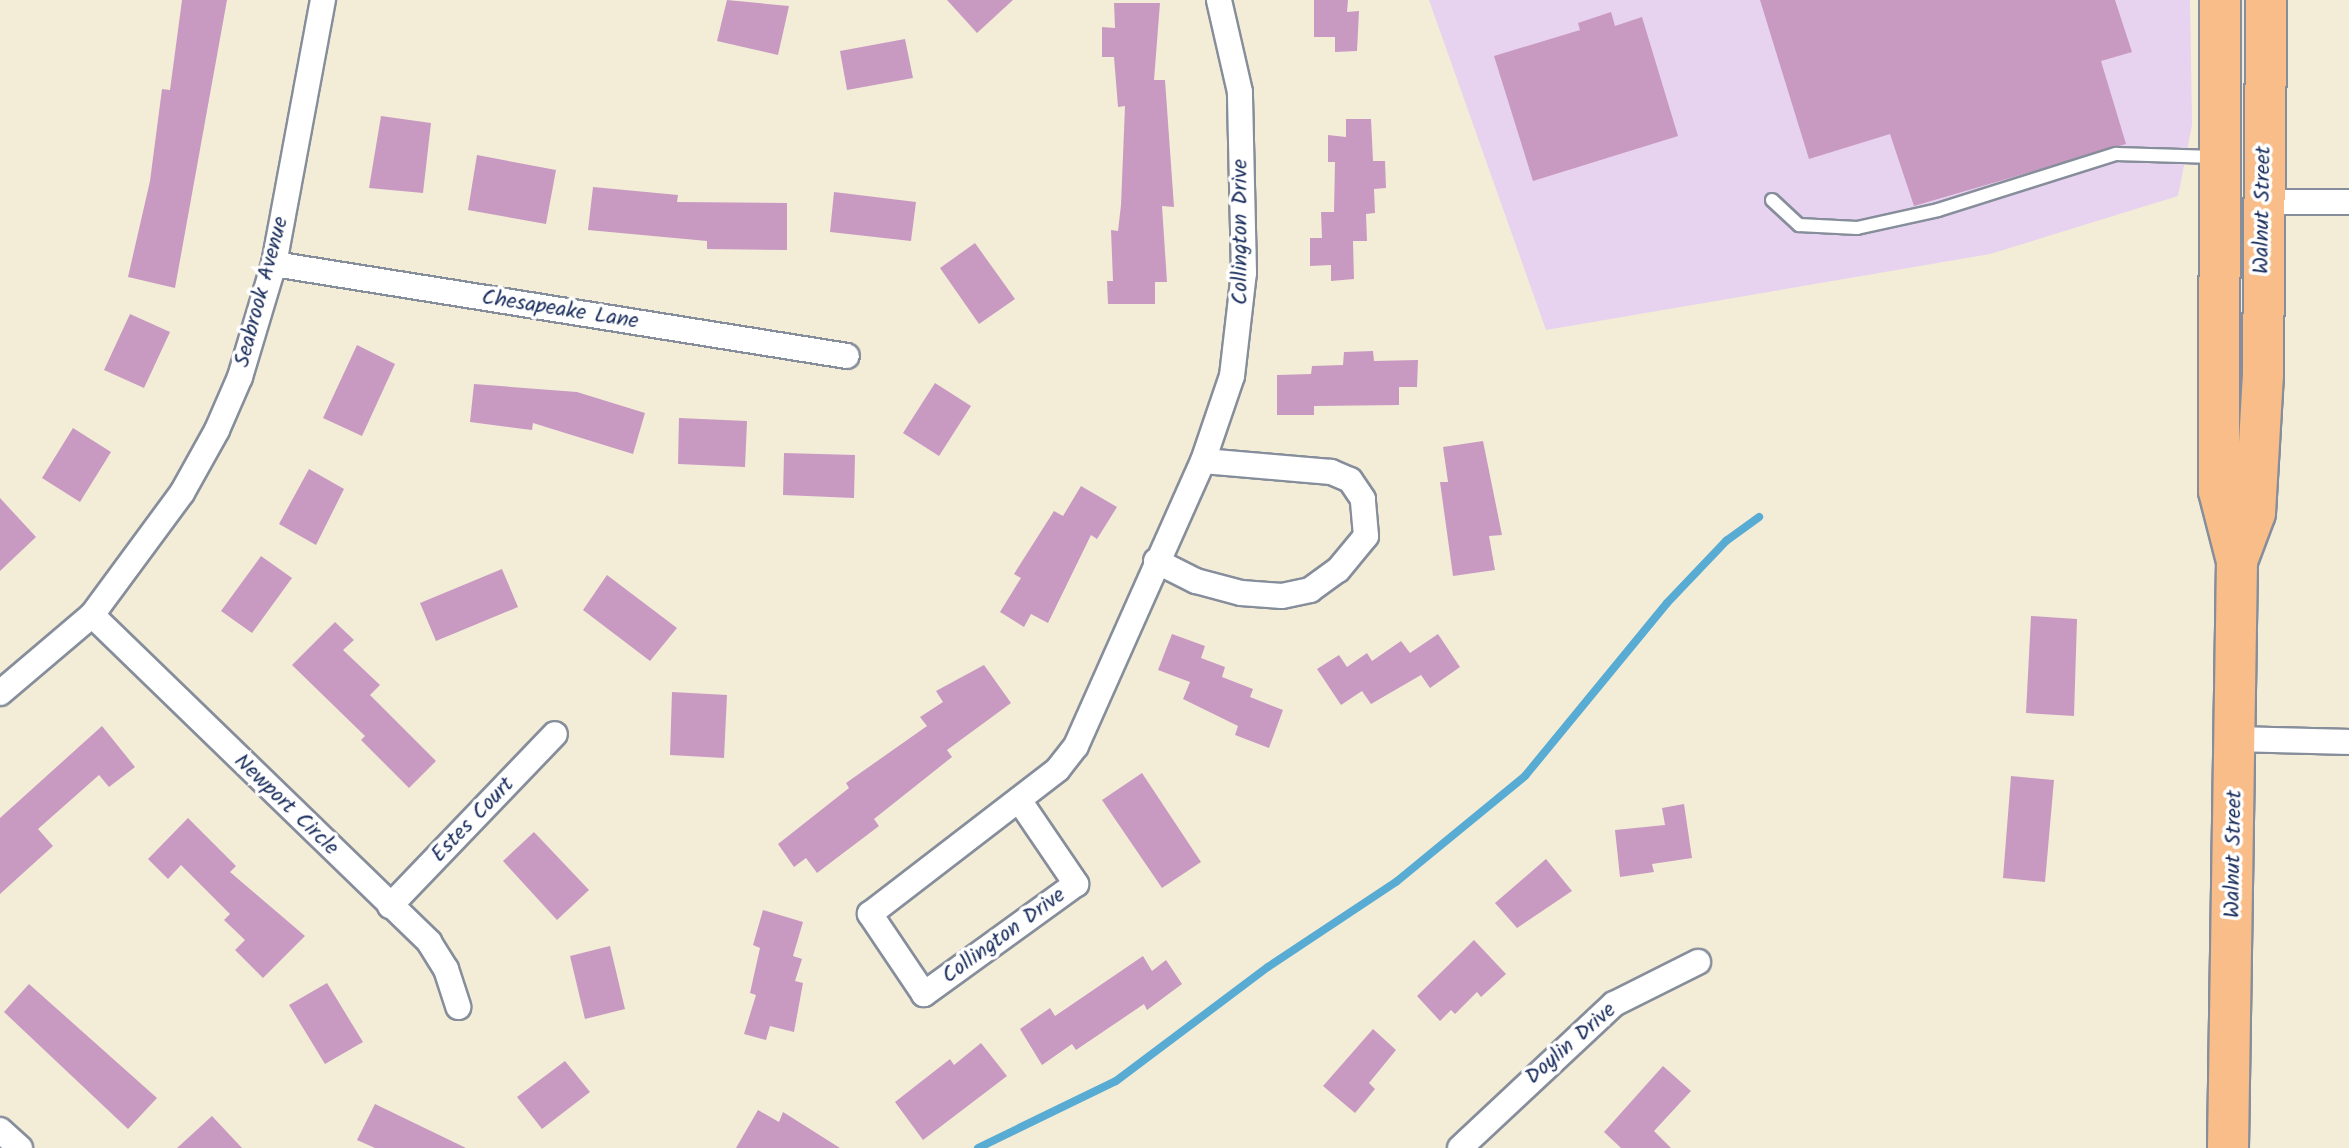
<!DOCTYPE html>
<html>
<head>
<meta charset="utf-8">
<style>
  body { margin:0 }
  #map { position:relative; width:2349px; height:1148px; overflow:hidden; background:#f3edd8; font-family:Kalam,sans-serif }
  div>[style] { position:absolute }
  .built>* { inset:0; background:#e7d2ef }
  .stream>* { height:8px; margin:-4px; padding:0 4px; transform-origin:4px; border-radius:4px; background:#58abd3 }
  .building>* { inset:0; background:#c89ac2 }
  .roads { filter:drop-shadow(2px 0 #878e9b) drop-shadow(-2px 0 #878e9b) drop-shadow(0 2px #878e9b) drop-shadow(0 -2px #878e9b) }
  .service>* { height:12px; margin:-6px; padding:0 6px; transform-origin:6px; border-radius:6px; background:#fff }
  .minor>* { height:24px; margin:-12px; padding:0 12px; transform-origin:12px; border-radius:12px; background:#fff }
  .primary>* { height:40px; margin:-20px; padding:0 20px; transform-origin:20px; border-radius:20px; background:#f8bd89 }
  span { translate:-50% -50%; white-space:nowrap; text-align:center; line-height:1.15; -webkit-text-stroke:7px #fff; paint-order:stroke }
  .street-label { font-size:22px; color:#1b2f5e }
</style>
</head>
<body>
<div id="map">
  <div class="built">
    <i style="clip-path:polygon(1429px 0,2190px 0,2192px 125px,2178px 196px,1990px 254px,1546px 330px)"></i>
  </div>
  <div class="stream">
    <i style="left:978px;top:1148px;width:153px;rotate:-25.9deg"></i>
    <i style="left:1116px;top:1081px;width:190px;rotate:-36.9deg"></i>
    <i style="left:1268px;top:967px;width:154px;rotate:-33.6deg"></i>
    <i style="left:1396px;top:882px;width:167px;rotate:-39.4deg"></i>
    <i style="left:1525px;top:776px;width:224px;rotate:-50.6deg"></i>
    <i style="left:1667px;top:603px;width:86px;rotate:-46.4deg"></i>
    <i style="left:1726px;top:541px;width:41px;rotate:-36deg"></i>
  </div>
  <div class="building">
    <i style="clip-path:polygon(182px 0,227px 0,175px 288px,128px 277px,150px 181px,162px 89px,170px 90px)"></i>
    <i style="clip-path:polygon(727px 0,789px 6px,778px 55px,717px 41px)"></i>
    <i style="clip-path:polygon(947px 0,1013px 0,977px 33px)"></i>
    <i style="clip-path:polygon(1314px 0,1348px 0,1347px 12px,1359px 11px,1357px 51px,1335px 52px,1335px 37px,1314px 37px)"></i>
    <i style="clip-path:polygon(1760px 0,2115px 0,2132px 52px,2101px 61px,2126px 144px,1914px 206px,1890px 134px,1809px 159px)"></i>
    <i style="clip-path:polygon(1114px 3px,1160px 3px,1154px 80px,1165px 80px,1174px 207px,1162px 206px,1167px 282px,1155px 282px,1155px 304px,1108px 304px,1107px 281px,1113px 281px,1111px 230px,1118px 231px,1121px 205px,1125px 106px,1118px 107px,1114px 57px,1102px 57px,1102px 27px,1115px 28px)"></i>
    <i style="clip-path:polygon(1611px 12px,1615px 26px,1642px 17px,1678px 136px,1533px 181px,1494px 56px,1580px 30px,1578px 23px)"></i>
    <i style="clip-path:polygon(905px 39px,913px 78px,847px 90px,840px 51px)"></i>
    <i style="clip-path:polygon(381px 116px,431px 123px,423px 193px,369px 188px)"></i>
    <i style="clip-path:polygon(1346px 119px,1371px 119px,1373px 161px,1385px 161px,1386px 188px,1374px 189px,1375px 213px,1366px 214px,1367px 241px,1353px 241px,1354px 279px,1331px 281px,1331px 265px,1310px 266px,1310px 238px,1322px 238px,1321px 212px,1334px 212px,1335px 162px,1328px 162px,1328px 135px,1346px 137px)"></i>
    <i style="clip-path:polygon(477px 155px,556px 170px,546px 224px,468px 210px)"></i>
    <i style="clip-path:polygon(593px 187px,678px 195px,677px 202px,787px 203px,787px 250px,707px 249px,707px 241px,588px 230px)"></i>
    <i style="clip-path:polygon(834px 192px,916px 202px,911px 241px,830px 232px)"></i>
    <i style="clip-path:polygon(975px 243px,1015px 299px,979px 324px,940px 268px)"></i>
    <i style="clip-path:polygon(130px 314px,170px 332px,144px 388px,104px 370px)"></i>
    <i style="clip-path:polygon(357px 345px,395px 364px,362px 436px,323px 418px)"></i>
    <i style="clip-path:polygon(1373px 351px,1374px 361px,1418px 360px,1417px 387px,1399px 387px,1399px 405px,1314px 406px,1314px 415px,1277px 415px,1277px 375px,1311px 374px,1312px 366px,1343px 365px,1344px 352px)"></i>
    <i style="clip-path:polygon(935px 383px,971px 406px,939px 456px,903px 433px)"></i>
    <i style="clip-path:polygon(474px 384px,577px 392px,645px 413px,633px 454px,533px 423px,532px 430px,470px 422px)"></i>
    <i style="clip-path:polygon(679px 418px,747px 421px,745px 467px,678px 464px)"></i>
    <i style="clip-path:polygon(73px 428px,111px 452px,80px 502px,42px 478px)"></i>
    <i style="clip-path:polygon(1483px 441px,1502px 535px,1489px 536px,1495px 570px,1453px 576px,1440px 482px,1448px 482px,1443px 447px)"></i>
    <i style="clip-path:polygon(784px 453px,855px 455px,854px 498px,783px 495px)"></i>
    <i style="clip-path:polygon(309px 469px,344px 489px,316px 545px,279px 524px)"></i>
    <i style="clip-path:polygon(1081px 486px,1117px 507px,1097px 539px,1091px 535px,1048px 623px,1031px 614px,1024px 627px,1000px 612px,1021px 578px,1014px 574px,1054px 511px,1063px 516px)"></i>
    <i style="clip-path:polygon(0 498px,36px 537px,0 571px)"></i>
    <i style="clip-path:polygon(261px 556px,292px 578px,252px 633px,221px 611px)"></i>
    <i style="clip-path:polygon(502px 569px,518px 607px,436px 641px,420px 603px)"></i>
    <i style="clip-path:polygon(607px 575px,677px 628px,650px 661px,583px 610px)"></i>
    <i style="clip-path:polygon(2031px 616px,2077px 619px,2074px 716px,2026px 713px)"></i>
    <i style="clip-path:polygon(335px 622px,354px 640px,343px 650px,380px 685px,370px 695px,436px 761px,409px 788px,361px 740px,365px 736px,292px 665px)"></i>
    <i style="clip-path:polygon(1172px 634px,1205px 646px,1201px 658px,1225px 667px,1222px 677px,1253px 689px,1250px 697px,1283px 710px,1269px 748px,1235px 735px,1238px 726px,1183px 699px,1190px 682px,1158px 670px)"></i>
    <i style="clip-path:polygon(1438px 634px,1460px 667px,1430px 688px,1421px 675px,1371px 704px,1362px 691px,1341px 705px,1317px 669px,1339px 655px,1347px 667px,1367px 653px,1372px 661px,1401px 641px,1410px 653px)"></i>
    <i style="clip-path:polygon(984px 665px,1011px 703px,947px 750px,952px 757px,874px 819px,879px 826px,838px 857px,817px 873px,806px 858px,794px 867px,778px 844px,849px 788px,846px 783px,927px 726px,920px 717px,943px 702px,936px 691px)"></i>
    <i style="clip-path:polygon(672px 692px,727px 695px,724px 758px,670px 755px)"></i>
    <i style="clip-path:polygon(102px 726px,135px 767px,109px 787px,99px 775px,38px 829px,53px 846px,0 894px,0 818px)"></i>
    <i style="clip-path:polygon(1142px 773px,1201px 862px,1162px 888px,1102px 800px)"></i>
    <i style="clip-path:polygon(2011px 776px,2054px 780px,2045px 882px,2003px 878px)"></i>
    <i style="clip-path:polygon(1684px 804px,1692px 858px,1652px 864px,1654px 872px,1620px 877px,1615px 830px,1665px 825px,1662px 808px)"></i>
    <i style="clip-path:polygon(188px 818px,236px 866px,230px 872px,305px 936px,263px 978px,235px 950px,245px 940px,224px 920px,230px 914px,181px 865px,168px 879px,148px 859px)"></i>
    <i style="clip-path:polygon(534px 832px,589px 890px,557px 920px,503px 861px)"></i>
    <i style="clip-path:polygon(1546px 859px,1572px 891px,1517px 928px,1495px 903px)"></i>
    <i style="clip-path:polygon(763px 910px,803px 922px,793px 956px,802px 959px,795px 981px,803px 983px,794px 1032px,770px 1026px,766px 1040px,744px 1034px,756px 995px,750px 993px,760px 948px,753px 945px)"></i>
    <i style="clip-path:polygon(1474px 940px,1506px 974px,1481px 997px,1477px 992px,1455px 1014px,1451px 1010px,1440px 1021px,1417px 996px)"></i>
    <i style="clip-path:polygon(610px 946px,625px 1009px,585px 1019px,570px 956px)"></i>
    <i style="clip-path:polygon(1143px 956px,1152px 971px,1166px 960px,1182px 984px,1147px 1010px,1144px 1004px,1076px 1050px,1072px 1044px,1042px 1065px,1020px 1029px,1050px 1008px,1055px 1016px)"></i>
    <i style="clip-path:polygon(327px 983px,363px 1042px,325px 1064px,289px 1005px)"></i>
    <i style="clip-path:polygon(29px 984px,157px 1098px,128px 1129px,4px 1012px)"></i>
    <i style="clip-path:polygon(1373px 1029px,1396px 1050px,1369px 1083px,1375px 1089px,1355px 1113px,1323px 1086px)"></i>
    <i style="clip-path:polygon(981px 1043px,1007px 1076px,923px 1140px,895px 1102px,950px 1059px,954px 1065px)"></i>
    <i style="clip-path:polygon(565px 1061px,590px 1092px,542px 1129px,517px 1097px)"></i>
    <i style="clip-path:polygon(1663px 1066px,1691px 1091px,1654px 1131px,1671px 1148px,1621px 1148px,1604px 1132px)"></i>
    <i style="clip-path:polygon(375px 1104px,466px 1148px,375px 1148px,357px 1140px)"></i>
    <i style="clip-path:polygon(758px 1110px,779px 1122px,783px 1112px,840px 1148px,736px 1148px)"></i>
    <i style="clip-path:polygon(212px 1116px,242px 1148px,177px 1148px)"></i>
  </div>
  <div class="roads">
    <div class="service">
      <i style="left:1772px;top:200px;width:37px;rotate:43deg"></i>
      <i style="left:1799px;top:225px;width:58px;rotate:3deg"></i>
      <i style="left:1857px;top:228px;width:83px;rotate:-12.5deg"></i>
      <i style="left:1938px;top:210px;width:187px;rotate:-17.5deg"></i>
      <i style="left:2116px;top:154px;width:99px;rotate:1.7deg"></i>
    </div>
    <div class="minor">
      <i style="left:2263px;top:202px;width:86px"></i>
      <i style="left:274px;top:264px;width:580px;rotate:9.12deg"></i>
      <i style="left:1156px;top:561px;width:45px;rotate:26.6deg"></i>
      <i style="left:1196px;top:581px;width:47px;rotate:14.9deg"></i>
      <i style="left:1241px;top:593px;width:41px;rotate:4.2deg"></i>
      <i style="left:1282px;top:596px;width:29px;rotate:-12deg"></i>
      <i style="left:1310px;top:590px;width:34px;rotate:-36deg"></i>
      <i style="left:1338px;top:570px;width:44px;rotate:-50.5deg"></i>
      <i style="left:1366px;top:536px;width:37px;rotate:-95deg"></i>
      <i style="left:1363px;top:499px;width:23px;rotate:-124deg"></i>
      <i style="left:1350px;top:480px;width:21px;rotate:-157deg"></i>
      <i style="left:1331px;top:472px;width:128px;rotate:-175.1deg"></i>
      <i style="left:92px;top:615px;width:470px;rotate:44.1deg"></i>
      <i style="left:429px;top:942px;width:32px;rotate:58deg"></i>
      <i style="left:446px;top:969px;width:40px;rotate:72deg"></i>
      <i style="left:0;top:693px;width:121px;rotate:-40.3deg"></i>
      <i style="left:92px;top:615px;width:152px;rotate:-53.6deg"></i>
      <i style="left:182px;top:493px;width:72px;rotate:-60.9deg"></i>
      <i style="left:217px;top:430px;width:58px;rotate:-66.5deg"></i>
      <i style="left:240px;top:377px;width:118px;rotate:-73.3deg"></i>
      <i style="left:274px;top:264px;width:269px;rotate:-79.5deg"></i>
      <i style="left:2236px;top:739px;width:113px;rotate:1.5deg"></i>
      <i style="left:1019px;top:800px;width:102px;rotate:55.8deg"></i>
      <i style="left:1076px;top:884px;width:188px;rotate:144.1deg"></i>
      <i style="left:924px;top:994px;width:97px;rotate:-124deg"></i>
      <i style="left:870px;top:914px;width:237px;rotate:-37.6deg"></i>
      <i style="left:1058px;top:769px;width:29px;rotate:-52deg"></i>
      <i style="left:1076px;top:746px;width:312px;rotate:-66deg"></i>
      <i style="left:1203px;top:461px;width:90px;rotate:-71.2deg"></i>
      <i style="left:1232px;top:376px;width:104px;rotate:-83.4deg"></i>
      <i style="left:1244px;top:273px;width:181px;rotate:-91.3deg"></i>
      <i style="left:1240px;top:92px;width:94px;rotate:-102.9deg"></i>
      <i style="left:390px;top:906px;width:238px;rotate:-46.2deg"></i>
      <i style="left:0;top:1130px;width:27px;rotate:42deg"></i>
      <i style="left:1460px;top:1148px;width:211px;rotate:-43.1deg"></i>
      <i style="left:1614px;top:1004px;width:94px;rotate:-26.6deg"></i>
    </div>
    <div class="primary">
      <i style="left:2220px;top:0;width:491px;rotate:90.1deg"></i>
      <i style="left:2219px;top:491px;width:72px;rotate:75.6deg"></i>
      <i style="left:2237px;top:561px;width:587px;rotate:90.88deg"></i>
      <i style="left:2237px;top:561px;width:51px;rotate:-69.4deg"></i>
      <i style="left:2255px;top:513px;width:139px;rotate:-86.7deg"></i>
      <i style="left:2263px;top:374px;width:374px;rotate:-89.5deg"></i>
    </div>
  </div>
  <div class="street-label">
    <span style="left:2263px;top:210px;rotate:-89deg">Walnut Street</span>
    <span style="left:1241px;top:232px;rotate:-90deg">Collington Drive</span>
    <span style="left:262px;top:292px;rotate:-75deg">Seabrook Avenue</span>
    <span style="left:560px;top:310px;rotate:9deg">Chesapeake Lane</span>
    <span style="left:286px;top:805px;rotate:44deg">Newport Circle</span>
    <span style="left:473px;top:820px;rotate:-46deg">Estes Court</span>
    <span style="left:2234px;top:854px;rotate:-89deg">Walnut Street</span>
    <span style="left:1004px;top:936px;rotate:-36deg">Collington Drive</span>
    <span style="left:1571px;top:1044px;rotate:-41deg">Doylin Drive</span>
  </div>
</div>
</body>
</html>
